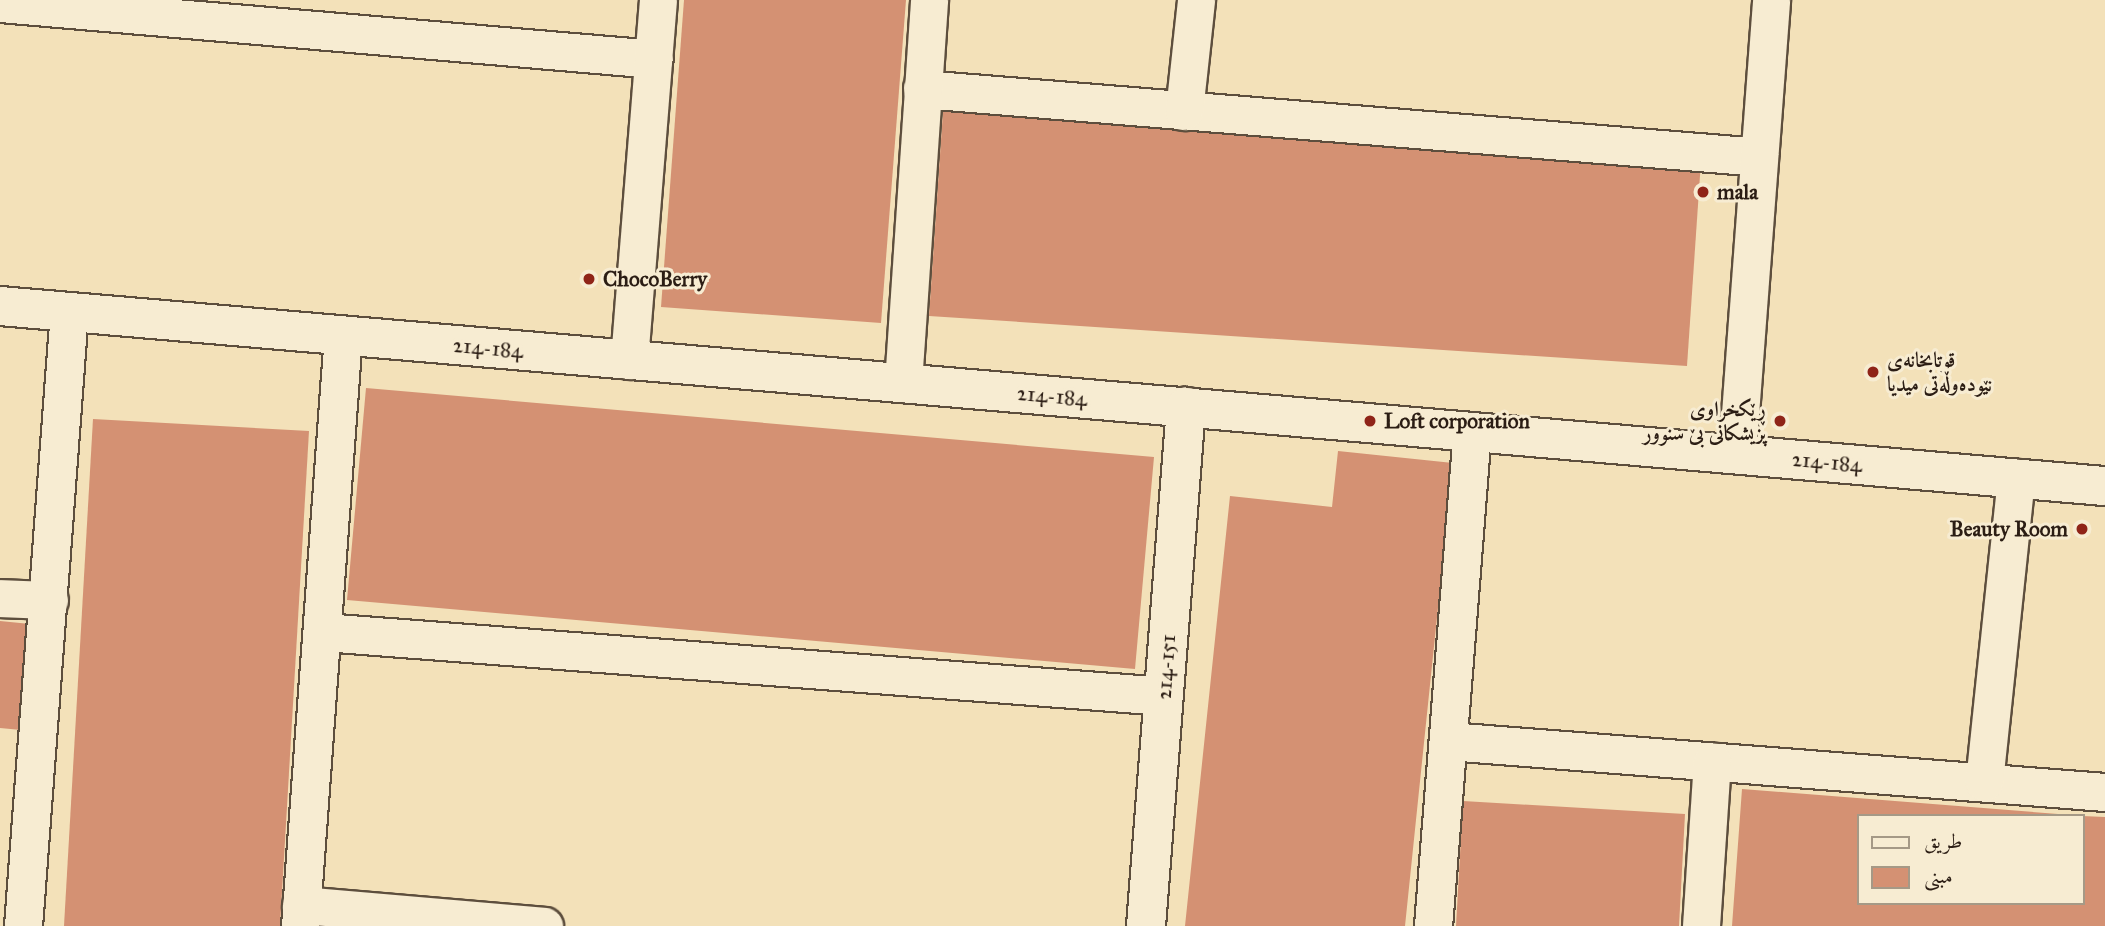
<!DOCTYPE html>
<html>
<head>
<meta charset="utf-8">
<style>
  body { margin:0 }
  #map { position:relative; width:2105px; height:926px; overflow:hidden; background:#f3e1b9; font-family:"IM FELL Great Primer",Amiri,serif }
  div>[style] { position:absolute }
  .building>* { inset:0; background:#d49173 }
  .roads { filter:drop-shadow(2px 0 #5d4e3d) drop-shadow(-2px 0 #5d4e3d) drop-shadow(0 2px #5d4e3d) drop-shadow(0 -2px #5d4e3d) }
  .street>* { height:37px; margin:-18.5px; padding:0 18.5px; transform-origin:18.5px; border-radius:18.5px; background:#f7ecd2 }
  .secondary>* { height:38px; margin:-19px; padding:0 19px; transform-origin:19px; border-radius:19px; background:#f7ecd2 }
  .dots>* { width:19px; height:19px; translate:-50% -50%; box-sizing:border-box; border:4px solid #f7ecd2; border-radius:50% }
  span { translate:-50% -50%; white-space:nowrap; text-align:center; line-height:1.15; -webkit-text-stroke:6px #f7ecd2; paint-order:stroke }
  .poi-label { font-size:21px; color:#2b1d14; font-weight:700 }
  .left { translate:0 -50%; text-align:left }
  .right { translate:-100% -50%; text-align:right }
  .street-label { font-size:21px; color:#2b1d14 }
  .legend { position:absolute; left:1857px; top:814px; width:228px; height:91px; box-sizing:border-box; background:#f7ecd2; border:2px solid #a59986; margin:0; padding:9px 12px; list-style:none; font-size:21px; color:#2b1d14 }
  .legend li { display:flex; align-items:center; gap:14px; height:35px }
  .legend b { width:35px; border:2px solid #a59986 }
</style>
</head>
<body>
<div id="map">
  <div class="building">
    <i style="clip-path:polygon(684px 0,906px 0,881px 323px,661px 307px)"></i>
    <i style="clip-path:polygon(943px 111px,1701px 161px,1687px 366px,929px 316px)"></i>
    <i style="clip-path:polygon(366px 388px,1154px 457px,1135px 669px,347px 600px)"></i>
    <i style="clip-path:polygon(93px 419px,309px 431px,280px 926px,64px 926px)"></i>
    <i style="clip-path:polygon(1338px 451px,1453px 463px,1405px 926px,1185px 926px,1230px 496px,1332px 507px)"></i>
    <i style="clip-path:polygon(0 621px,30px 624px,21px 730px,0 728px)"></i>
    <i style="clip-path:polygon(1742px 789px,2058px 814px,1858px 816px,1858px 903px,2082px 903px,2082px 816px,2105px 817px,2105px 926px,1732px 926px)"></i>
    <i style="clip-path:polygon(1463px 801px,1685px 814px,1679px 926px,1456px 926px)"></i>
  </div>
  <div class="roads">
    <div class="street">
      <i style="left:0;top:3px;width:656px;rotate:4.89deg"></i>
      <i style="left:922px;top:89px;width:840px;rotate:4.64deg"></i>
      <i style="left:1184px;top:111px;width:112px;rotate:-83.8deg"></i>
      <i style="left:629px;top:360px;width:361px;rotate:-85.4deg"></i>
      <i style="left:903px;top:383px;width:384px;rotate:-86.1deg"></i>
      <i style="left:1737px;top:454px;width:455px;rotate:-85.7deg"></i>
      <i style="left:0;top:598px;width:49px;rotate:2.3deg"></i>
      <i style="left:323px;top:632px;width:843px;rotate:4.35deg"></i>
      <i style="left:1448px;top:741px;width:659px;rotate:4.44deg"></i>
      <i style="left:1984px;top:782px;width:306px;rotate:-84deg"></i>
      <i style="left:301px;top:905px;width:244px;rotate:4.9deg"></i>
      <i style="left:23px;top:926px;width:616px;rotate:-85.72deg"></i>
      <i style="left:300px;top:926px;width:593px;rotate:-85.84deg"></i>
      <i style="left:1433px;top:926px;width:496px;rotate:-85.5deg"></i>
      <i style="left:1701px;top:926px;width:165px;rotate:-86.2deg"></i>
    </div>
    <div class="secondary">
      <i style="left:0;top:306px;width:2113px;rotate:4.89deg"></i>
      <i style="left:1146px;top:926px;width:521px;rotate:-85.59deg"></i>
    </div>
  </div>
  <div class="dots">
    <i style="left:1703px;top:192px;background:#8f2418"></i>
    <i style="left:589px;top:279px;background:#8f2418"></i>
    <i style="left:1873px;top:372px;background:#8f2418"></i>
    <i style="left:1370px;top:421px;background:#8f2418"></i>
    <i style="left:1780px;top:421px;background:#8f2418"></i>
    <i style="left:2082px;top:529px;background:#8f2418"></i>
  </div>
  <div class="poi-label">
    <span class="left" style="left:1717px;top:192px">mala</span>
    <span class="left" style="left:603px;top:279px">ChocoBerry</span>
    <span class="left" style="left:1887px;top:372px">قوتابخانەی<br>نێودەوڵەتی میدیا</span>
    <span class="right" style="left:1766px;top:421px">ڕێکخراوی<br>پزیشکانی بێ سنوور</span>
    <span class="left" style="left:1384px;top:421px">Loft corporation</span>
    <span class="right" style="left:2068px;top:529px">Beauty Room</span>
  </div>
  <div class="street-label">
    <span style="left:488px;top:348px;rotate:5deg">214-184</span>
    <span style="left:1052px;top:396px;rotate:5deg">214-184</span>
    <span style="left:1827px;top:462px;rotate:5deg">214-184</span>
    <span style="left:1166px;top:667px;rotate:-86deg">214-151</span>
  </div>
  <ul class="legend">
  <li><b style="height:9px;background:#f7ecd2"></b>طريق</li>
  <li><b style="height:19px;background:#d49173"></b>مبنى</li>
  </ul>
</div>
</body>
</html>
